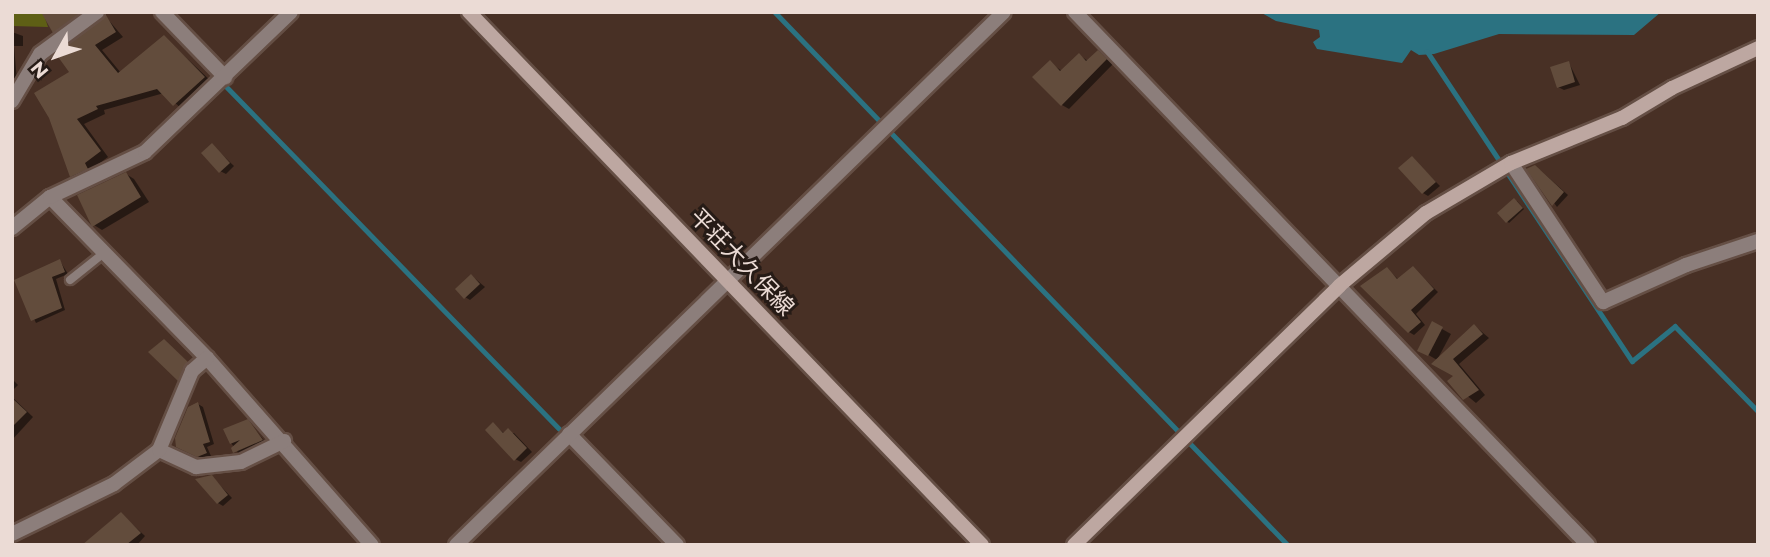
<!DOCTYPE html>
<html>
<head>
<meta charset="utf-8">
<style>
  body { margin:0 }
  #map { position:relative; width:1770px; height:557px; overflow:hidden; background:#483025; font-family:Montserrat,"Noto Sans JP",sans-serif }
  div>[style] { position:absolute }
  .green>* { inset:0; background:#5e5f15 }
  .water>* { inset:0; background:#2b7281 }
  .shadow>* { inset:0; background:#0007 }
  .stream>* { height:4.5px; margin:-2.25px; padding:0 2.25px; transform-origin:2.25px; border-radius:2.25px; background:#2b7281 }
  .building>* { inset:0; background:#624c3c }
  .roads { filter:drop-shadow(2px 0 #654f45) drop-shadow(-2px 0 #654f45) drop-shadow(0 2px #654f45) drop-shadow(0 -2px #654f45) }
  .lane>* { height:8px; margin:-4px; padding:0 4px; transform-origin:4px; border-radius:4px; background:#8c7e7b }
  .street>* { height:14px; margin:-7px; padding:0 7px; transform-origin:7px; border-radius:7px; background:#8c7e7b }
  .secondary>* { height:14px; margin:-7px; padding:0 7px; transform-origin:7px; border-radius:7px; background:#bda7a1 }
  span { translate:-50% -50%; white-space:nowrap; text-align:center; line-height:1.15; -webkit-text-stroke:6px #261b16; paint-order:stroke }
  .street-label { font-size:23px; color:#ebdbd5 }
  .frame { position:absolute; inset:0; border:14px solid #ebdbd5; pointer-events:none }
  .north { position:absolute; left:21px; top:21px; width:70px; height:70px; -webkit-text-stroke:5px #261b16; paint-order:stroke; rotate:230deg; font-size:19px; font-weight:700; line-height:28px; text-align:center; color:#ebdbd5 }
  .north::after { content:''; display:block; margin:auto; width:24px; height:32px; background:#ebdbd5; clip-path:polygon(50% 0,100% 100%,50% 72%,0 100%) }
</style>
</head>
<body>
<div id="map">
  <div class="green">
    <i style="clip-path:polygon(12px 12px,43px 12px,48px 27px,12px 26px)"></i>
  </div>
  <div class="water">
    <i style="clip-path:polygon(1260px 12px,1661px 12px,1634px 35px,1499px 34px,1434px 54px,1419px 55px,1411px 50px,1402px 63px,1317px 49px,1313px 42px,1320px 37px,1319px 30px,1276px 21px)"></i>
  </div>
  <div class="shadow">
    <i style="clip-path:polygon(52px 12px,80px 12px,83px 16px,59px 34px,54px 32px)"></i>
    <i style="clip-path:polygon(106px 17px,123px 37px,102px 50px,121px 73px,164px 37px,212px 82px,183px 110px,164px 93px,104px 110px,105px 114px,84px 124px,108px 157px,93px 168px,95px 173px,79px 181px,71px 176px,72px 73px)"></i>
    <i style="clip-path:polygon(12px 32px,23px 36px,23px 46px,14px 46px,17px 81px,12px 81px)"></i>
    <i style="clip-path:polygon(1098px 52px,1113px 64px,1069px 109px,1062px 105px,1050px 63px,1062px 71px,1079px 55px,1088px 61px)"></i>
    <i style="clip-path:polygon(1569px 63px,1580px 85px,1564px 90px,1558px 87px)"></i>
    <i style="clip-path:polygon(212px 145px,234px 166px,226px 174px,220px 171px)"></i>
    <i style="clip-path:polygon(1412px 158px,1440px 186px,1428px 196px,1423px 193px)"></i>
    <i style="clip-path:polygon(1529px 169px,1540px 170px,1568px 195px,1557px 207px)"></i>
    <i style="clip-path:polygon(126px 174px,134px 179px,149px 202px,102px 230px,94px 225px)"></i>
    <i style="clip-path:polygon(1517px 201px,1524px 209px,1509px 223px,1499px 213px)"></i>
    <i style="clip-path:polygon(60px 261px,68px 274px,56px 279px,65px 310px,36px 323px,16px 281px)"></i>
    <i style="clip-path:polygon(1413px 268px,1438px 292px,1416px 314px,1425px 325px,1414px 335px,1409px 332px,1387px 269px,1399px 280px)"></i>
    <i style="clip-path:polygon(472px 276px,485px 287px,470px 300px,465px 297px)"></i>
    <i style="clip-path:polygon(1433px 324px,1451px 334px,1437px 360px,1420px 350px)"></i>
    <i style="clip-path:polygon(1475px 326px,1489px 338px,1459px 364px,1485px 395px,1476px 403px,1449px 381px,1455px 376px,1434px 364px)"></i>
    <i style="clip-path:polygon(164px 341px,192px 366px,184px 382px,179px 379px)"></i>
    <i style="clip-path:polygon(12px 379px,18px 385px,12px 391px)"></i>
    <i style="clip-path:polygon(12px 397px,33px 417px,12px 440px)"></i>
    <i style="clip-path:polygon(198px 404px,203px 407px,214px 444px,207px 447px,211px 456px,204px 459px,183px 449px)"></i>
    <i style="clip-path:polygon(248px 421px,267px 444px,240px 455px,231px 443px)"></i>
    <i style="clip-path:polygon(493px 424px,505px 434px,514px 433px,532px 452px,521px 462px,515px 459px)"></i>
    <i style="clip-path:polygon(212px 477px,232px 498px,223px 506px,218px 503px)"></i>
    <i style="clip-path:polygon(121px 514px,145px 536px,137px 545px,88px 545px)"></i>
  </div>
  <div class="stream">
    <i style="left:775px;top:12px;width:740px;rotate:46.1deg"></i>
    <i style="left:1427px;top:51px;width:372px;rotate:56.5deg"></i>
    <i style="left:1632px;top:361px;width:55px;rotate:-39.1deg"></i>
    <i style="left:1675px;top:326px;width:119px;rotate:45.7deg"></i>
    <i style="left:223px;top:83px;width:482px;rotate:45.8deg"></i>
  </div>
  <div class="building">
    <i style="clip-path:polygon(41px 12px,79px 12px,80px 13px,53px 33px)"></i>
    <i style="clip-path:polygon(106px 15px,116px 32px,95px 45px,118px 73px,164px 35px,205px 77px,173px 106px,157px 89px,96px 106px,98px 109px,77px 119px,101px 151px,85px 163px,88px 169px,70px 177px,49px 118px,34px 93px,69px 72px,56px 54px)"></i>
    <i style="clip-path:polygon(1098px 50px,1107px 59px,1061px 106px,1032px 77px,1050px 60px,1060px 71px,1079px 53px,1086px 61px)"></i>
    <i style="clip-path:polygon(1569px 61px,1575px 82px,1557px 88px,1550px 67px)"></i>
    <i style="clip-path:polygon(212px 143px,230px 163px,219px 173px,201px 153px)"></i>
    <i style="clip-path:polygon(1412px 156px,1436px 182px,1422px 194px,1398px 168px)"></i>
    <i style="clip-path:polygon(1535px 165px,1564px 192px,1552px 206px,1526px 169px)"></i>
    <i style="clip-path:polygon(126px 172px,141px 197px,92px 227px,77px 195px)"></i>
    <i style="clip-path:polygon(1514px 198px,1523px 208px,1506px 223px,1497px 213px)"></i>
    <i style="clip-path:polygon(60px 259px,65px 272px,52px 277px,62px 308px,31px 321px,14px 280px)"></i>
    <i style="clip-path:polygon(1413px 266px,1434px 289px,1411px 310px,1421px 322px,1408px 333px,1360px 286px,1387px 267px,1397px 279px)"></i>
    <i style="clip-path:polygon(471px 274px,480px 284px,464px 299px,455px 289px)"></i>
    <i style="clip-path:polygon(1432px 321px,1443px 327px,1428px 356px,1417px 351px)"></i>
    <i style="clip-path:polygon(1474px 324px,1483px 334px,1453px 359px,1479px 390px,1463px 400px,1447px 381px,1453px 376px,1431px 364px)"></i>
    <i style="clip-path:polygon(164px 339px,188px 362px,178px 381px,148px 352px)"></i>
    <i style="clip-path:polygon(12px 398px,27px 412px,12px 427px)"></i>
    <i style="clip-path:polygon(198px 402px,210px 442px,203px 444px,207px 453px,197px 457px,176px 447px,175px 438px,188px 407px)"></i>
    <i style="clip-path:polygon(248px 419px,263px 440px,233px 453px,231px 448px,240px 440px,230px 444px,223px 429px)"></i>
    <i style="clip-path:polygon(493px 422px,503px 433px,508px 428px,527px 448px,514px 461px,485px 430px)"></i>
    <i style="clip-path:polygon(212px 475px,228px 495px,217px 504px,195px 479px)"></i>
    <i style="clip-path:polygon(121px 512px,141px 533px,126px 545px,82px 545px)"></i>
  </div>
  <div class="roads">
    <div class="lane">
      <i style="left:70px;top:280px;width:43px;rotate:-38.5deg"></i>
    </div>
    <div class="street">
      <i style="left:162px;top:12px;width:91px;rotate:45.9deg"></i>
      <i style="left:1075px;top:12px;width:740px;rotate:46.1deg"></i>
      <i style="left:12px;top:101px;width:55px;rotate:-59.2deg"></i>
      <i style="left:40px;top:54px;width:71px;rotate:-36.4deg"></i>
      <i style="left:1511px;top:163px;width:167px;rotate:56.5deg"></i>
      <i style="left:1603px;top:302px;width:91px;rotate:-24deg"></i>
      <i style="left:1686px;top:265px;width:76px;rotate:-18.4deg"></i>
      <i style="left:50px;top:197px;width:225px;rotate:45.7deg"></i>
      <i style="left:207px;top:358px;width:249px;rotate:48.6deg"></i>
      <i style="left:12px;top:228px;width:49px;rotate:-39.2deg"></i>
      <i style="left:50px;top:197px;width:105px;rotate:-25.3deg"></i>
      <i style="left:145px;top:152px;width:202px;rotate:-43.8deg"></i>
      <i style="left:569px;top:434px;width:155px;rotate:45.8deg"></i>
      <i style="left:159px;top:450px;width:41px;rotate:24.7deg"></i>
      <i style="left:196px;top:467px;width:45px;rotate:-6.3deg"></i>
      <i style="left:241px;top:462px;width:48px;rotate:-26deg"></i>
      <i style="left:12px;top:534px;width:114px;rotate:-26.1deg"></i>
      <i style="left:114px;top:484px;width:56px;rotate:-37.1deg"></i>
      <i style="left:159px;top:450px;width:86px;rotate:-67.3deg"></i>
      <i style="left:192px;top:371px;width:20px;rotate:-41deg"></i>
      <i style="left:456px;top:545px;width:764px;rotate:-44.21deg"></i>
    </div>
    <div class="secondary">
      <i style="left:469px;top:12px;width:740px;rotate:46.1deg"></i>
      <i style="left:1074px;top:545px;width:371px;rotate:-44.3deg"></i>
      <i style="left:1339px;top:286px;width:114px;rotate:-40deg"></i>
      <i style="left:1426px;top:213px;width:99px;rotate:-30.5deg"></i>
      <i style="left:1511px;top:163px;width:120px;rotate:-22.1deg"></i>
      <i style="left:1622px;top:118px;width:58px;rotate:-31deg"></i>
      <i style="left:1672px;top:88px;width:95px;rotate:-24.9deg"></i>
    </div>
  </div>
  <div class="street-label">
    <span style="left:742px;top:262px;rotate:46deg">平荘大久保線</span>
  </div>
  <div class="frame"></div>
  <div class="north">N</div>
</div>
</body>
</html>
